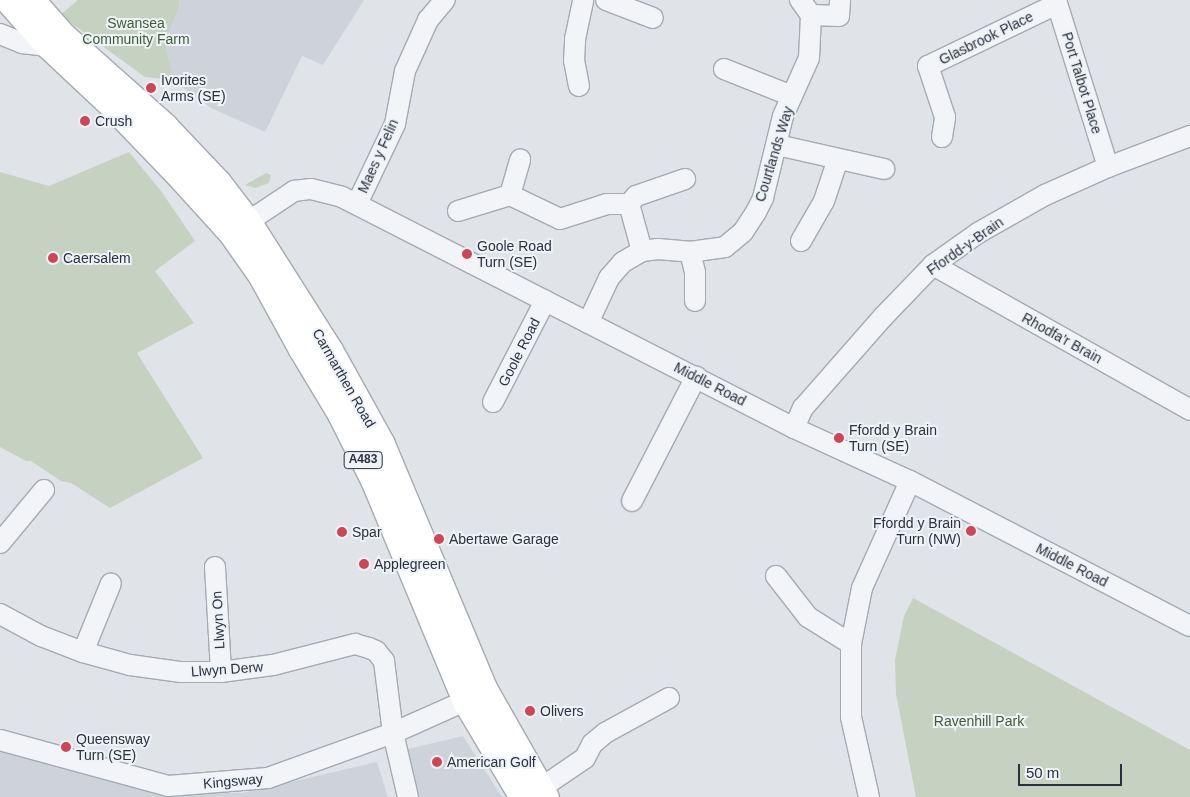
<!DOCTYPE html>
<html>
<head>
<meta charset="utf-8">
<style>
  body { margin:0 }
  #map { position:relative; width:1190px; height:797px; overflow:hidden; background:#e0e3e8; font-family:Arial,sans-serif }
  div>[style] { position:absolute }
  .built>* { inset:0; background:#ced2da }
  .green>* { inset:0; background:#c5d2c1 }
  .roads { filter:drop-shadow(1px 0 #a5aab2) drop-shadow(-1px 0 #a5aab2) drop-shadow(0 1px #a5aab2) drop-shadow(0 -1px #a5aab2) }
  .minor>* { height:20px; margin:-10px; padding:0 10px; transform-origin:10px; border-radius:10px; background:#f2f4f7 }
  .major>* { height:25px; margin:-12.5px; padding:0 12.5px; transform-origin:12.5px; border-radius:12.5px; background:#fff }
  .dots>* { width:14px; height:14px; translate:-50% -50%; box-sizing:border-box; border:2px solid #eff2f6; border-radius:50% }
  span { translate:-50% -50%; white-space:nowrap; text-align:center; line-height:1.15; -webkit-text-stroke:4px #eff2f6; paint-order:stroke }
  .shield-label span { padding:1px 4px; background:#eff2f6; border:1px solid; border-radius:4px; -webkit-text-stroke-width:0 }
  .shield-label { font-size:12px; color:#29303f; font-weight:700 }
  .park-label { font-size:14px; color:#3c5b36 }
  .street-label { font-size:14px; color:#29303f }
  .poi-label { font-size:14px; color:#29303f }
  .left { translate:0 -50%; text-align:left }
  .right { translate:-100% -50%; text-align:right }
  .scale { position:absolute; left:1018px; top:764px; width:104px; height:22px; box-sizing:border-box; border:2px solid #29303f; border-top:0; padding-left:6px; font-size:15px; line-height:18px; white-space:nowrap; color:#29303f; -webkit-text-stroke:4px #eff2f6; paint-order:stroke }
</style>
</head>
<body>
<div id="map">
  <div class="built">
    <i style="clip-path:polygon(180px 0,364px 0,323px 65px,302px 56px,265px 132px,211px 108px,173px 80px,165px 41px,179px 8px)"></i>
    <i style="clip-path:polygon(463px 736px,502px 797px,414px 797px,404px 750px)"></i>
    <i style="clip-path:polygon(0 746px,161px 792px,243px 793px,377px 762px,388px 797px,0 797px)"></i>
  </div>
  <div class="green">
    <i style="clip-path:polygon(78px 0,180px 0,179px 8px,165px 41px,173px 80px,145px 77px,60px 15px)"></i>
    <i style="clip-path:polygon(129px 152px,161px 191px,195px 241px,155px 271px,194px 323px,137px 353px,203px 458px,110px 508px,71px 483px,61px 481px,31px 461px,26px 461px,0 447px,0 172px,49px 186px)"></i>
    <i style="clip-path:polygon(266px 173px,271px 175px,269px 183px,255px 188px,245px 185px)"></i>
    <i style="clip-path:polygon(913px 598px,1190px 750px,1190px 797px,916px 797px,896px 694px,895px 660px,904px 616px)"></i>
  </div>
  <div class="roads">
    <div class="minor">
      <i style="left:606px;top:0;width:50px;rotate:21deg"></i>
      <i style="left:1056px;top:0;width:175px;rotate:72.7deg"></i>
      <i style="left:811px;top:15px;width:28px;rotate:2deg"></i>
      <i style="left:839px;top:16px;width:16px;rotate:-86deg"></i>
      <i style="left:0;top:34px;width:24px;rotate:22deg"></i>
      <i style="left:22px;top:43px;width:26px;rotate:7deg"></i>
      <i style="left:48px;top:46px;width:8px;rotate:-40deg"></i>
      <i style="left:724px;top:69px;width:73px;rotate:21.7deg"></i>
      <i style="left:579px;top:86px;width:25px;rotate:-101deg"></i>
      <i style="left:574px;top:61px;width:22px;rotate:-87deg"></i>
      <i style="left:575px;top:39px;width:40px;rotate:-78deg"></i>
      <i style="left:942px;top:137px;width:20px;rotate:-81deg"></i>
      <i style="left:945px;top:117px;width:54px;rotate:-108.4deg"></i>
      <i style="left:928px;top:66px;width:143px;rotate:-25.7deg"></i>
      <i style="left:777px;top:145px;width:110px;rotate:12.6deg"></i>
      <i style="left:510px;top:195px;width:37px;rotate:-74deg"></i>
      <i style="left:357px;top:204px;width:89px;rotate:-64.6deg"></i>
      <i style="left:395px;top:124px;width:54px;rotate:-79.3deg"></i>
      <i style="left:405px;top:71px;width:56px;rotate:-65.7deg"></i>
      <i style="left:428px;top:20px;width:26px;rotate:-50deg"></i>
      <i style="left:629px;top:204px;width:11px;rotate:-49deg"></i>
      <i style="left:636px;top:196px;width:52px;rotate:-19.1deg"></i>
      <i style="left:629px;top:204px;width:49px;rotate:74.5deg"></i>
      <i style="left:458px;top:211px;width:54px;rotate:-17.1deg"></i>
      <i style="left:510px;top:195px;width:55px;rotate:25.6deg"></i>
      <i style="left:560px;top:219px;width:49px;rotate:-17.7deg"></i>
      <i style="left:607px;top:204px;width:22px"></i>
      <i style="left:237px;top:229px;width:69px;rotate:-33.7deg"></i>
      <i style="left:294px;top:191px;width:17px;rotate:-7deg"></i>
      <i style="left:311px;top:189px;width:32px;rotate:14deg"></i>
      <i style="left:342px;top:197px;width:508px;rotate:27.07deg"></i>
      <i style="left:794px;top:428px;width:128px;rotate:24.6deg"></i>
      <i style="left:910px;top:481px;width:315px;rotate:27.4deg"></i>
      <i style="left:801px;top:241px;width:46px;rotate:-60.1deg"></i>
      <i style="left:824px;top:201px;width:44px;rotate:-71.6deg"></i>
      <i style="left:690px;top:252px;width:21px;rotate:76deg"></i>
      <i style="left:695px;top:272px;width:29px;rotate:90deg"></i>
      <i style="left:933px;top:265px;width:295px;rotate:29.4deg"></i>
      <i style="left:588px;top:323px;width:50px;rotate:-65deg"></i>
      <i style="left:609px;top:278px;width:21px;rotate:-49deg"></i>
      <i style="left:623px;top:262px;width:22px;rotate:-30deg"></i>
      <i style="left:642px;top:251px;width:16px;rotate:-7deg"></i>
      <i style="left:658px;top:249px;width:32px;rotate:5deg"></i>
      <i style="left:690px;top:252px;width:35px;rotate:-8deg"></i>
      <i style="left:725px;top:247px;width:23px;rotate:-40deg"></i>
      <i style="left:743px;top:232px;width:24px;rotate:-57deg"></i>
      <i style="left:756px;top:212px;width:16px;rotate:-63deg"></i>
      <i style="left:763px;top:198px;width:84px;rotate:-76.3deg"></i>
      <i style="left:783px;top:116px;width:64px;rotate:-65.9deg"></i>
      <i style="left:809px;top:58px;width:43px;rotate:-87.3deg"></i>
      <i style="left:811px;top:15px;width:19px;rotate:-126deg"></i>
      <i style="left:493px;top:402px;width:114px;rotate:-62.8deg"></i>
      <i style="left:794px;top:428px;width:22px;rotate:-66deg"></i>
      <i style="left:803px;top:408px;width:121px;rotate:-48.7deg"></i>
      <i style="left:883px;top:317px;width:72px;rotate:-46.1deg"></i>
      <i style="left:933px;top:265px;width:55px;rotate:-35.4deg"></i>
      <i style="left:978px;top:233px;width:77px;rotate:-29.6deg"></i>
      <i style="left:1045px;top:195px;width:69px;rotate:-24deg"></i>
      <i style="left:1108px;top:167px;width:88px;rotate:-20.7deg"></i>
      <i style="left:632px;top:501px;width:140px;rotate:-62.7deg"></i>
      <i style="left:0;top:543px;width:69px;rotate:-50.3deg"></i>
      <i style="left:215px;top:567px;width:105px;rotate:86.7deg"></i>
      <i style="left:776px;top:576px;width:52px;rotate:52deg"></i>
      <i style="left:808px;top:617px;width:51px;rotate:32.1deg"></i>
      <i style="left:0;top:614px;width:47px;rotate:28.2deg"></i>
      <i style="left:41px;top:636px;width:45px;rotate:20.9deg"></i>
      <i style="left:83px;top:652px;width:49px;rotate:15.5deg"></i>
      <i style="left:130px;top:665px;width:50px;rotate:8deg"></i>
      <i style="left:180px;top:672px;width:41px"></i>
      <i style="left:221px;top:672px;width:52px;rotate:-7.7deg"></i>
      <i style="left:273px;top:665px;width:85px;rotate:-14.4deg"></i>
      <i style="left:355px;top:644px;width:15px;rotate:16deg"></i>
      <i style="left:369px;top:648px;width:8px;rotate:23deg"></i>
      <i style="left:376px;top:651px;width:13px;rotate:51deg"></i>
      <i style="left:384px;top:661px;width:73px;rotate:82.9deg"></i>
      <i style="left:393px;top:733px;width:66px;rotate:76.8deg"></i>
      <i style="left:83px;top:652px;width:74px;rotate:-67.9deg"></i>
      <i style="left:0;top:740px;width:174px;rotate:15.3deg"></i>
      <i style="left:168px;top:786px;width:100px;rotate:-4.6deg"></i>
      <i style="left:268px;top:778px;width:133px;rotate:-19.8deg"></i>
      <i style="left:393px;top:733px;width:79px;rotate:-24deg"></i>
      <i style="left:465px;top:701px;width:14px;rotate:-36deg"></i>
      <i style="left:541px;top:788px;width:53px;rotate:-34.3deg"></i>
      <i style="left:585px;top:758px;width:16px;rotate:-63deg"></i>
      <i style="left:592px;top:744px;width:17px;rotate:-40deg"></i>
      <i style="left:605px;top:733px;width:73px;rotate:-28.7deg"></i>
      <i style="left:869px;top:797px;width:82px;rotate:-102.7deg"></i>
      <i style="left:851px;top:717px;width:73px;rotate:-90deg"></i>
      <i style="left:851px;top:644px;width:57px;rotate:-78.9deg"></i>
      <i style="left:862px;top:588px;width:117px;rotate:-65.8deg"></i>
    </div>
    <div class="major">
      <i style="left:7px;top:0;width:62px;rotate:48.3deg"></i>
      <i style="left:48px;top:46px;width:88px;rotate:43.2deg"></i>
      <i style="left:112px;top:106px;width:101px;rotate:46.2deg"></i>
      <i style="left:182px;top:179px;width:73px;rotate:47.8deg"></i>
      <i style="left:231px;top:233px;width:52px;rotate:55.1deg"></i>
      <i style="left:261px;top:276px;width:83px;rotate:61.3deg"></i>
      <i style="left:301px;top:349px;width:76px;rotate:59deg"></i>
      <i style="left:340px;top:414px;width:76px;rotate:63.4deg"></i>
      <i style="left:374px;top:482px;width:237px;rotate:67.4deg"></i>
      <i style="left:465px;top:701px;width:112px;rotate:59.3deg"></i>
      <i style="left:32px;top:0;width:47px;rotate:48.5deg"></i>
      <i style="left:63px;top:35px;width:137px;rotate:41.7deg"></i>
      <i style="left:165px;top:126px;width:77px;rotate:46.6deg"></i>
      <i style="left:218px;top:182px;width:49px;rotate:52.4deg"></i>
      <i style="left:248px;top:221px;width:153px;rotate:57.6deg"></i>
      <i style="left:330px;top:350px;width:107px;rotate:61deg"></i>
      <i style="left:382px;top:444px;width:264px;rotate:67.3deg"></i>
      <i style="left:484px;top:688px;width:125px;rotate:60.4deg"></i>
    </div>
  </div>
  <div class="dots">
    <i style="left:151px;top:88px;background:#cc4657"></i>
    <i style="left:85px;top:121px;background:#cc4657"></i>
    <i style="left:467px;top:254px;background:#cc4657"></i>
    <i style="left:53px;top:258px;background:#cc4657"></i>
    <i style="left:839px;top:438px;background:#cc4657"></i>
    <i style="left:971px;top:531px;background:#cc4657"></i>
    <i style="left:342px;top:532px;background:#cc4657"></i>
    <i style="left:439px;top:539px;background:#cc4657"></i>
    <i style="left:364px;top:564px;background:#cc4657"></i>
    <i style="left:530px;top:711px;background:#cc4657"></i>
    <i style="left:66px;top:747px;background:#cc4657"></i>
    <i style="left:437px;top:762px;background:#cc4657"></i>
  </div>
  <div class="shield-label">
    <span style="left:363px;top:460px">A483</span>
  </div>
  <div class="park-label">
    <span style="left:136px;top:31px">Swansea<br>Community Farm</span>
    <span style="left:979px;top:721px">Ravenhill Park</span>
  </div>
  <div class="street-label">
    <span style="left:986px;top:38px;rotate:-26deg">Glasbrook Place</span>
    <span style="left:1082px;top:83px;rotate:73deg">Port Talbot Place</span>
    <span style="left:774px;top:154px;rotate:-73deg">Courtlands Way</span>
    <span style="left:378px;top:156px;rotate:-66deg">Maes y Felin</span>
    <span style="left:965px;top:246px;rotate:-35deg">Ffordd-y-Brain</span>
    <span style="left:1062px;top:338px;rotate:29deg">Rhodfa'r Brain</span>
    <span style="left:519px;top:352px;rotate:-63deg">Goole Road</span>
    <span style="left:344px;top:378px;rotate:60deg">Carmarthen Road</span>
    <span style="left:710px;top:384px;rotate:27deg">Middle Road</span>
    <span style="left:1072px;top:565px;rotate:27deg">Middle Road</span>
    <span style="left:218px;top:620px;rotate:-93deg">Llwyn On</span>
    <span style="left:227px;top:669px;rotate:-4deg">Llwyn Derw</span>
    <span style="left:233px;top:781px;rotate:-5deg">Kingsway</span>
  </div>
  <div class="poi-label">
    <span class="left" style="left:161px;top:88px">Ivorites<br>Arms (SE)</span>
    <span class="left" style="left:95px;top:121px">Crush</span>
    <span class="left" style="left:477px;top:254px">Goole Road<br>Turn (SE)</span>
    <span class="left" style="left:63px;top:258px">Caersalem</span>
    <span class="left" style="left:849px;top:438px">Ffordd y Brain<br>Turn (SE)</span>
    <span class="right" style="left:961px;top:531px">Ffordd y Brain<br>Turn (NW)</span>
    <span class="left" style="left:352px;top:532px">Spar</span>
    <span class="left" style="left:449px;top:539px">Abertawe Garage</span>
    <span class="left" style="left:374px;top:564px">Applegreen</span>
    <span class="left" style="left:540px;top:711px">Olivers</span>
    <span class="left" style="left:76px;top:747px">Queensway<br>Turn (SE)</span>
    <span class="left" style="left:447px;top:762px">American Golf</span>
  </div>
  <div class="scale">50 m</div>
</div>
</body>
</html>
